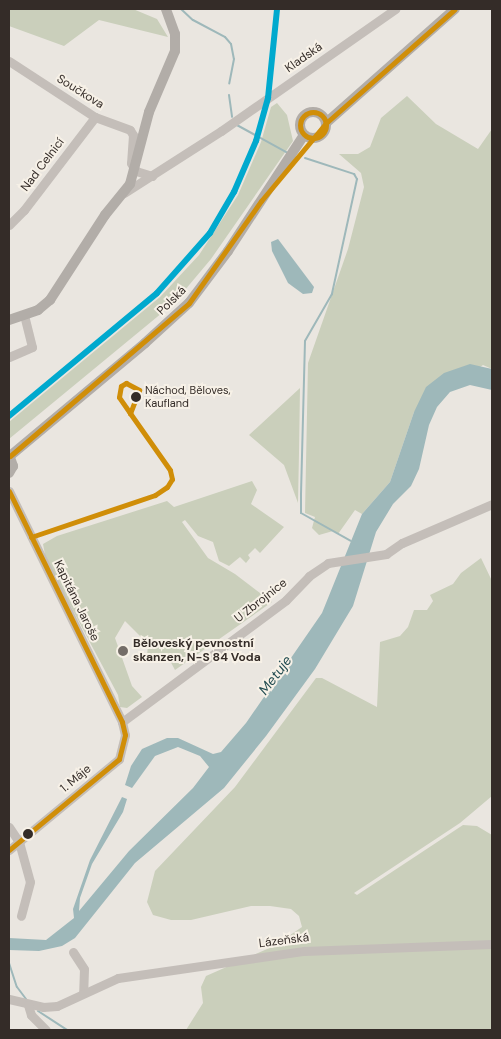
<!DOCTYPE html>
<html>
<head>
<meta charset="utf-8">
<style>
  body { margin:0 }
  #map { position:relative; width:501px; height:1039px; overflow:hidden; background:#eae6e0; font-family:"DM Sans",sans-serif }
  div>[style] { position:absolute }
  .green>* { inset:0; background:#cacfbb }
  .water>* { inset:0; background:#9eb8ba }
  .stream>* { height:2px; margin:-1px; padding:0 1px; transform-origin:1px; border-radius:1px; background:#9eb8ba }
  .minor>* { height:9px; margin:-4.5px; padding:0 4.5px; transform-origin:4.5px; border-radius:4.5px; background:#c4beb9 }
  .major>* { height:10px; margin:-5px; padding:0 5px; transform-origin:5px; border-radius:5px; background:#b2ada8 }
  .major>.ring { margin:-5px; padding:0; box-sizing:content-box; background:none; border:10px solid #b2ada8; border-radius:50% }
  .bus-1>* { height:5px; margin:-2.5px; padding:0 2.5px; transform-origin:2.5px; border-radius:2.5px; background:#d08e08 }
  .bus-1>.ring { margin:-2.5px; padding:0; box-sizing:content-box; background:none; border:5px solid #d08e08; border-radius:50% }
  .rail-1>* { height:6px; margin:-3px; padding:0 3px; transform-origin:3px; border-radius:3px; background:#00a9ce }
  .dots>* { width:14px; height:14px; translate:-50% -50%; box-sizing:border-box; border:2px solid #f7f1e7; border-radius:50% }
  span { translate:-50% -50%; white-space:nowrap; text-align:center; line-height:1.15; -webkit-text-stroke:4px #f7f1e7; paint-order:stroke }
  .bus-label { font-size:11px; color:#342c28 }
  .left { translate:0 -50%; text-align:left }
  .street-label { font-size:12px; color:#342c28 }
  .poi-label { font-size:12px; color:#342c28; font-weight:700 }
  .water-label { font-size:14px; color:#224c51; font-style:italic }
  .frame { position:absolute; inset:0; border:10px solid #342c28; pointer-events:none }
</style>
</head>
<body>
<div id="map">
  <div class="green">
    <i style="clip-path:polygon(9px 9px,133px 9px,157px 19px,168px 37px,99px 20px,64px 46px,9px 26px)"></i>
    <i style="clip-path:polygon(407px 96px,436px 124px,478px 149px,492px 129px,492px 369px,483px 365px,414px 412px,390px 482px,362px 514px,355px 510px,338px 534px,333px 531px,319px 535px,312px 528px,315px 517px,305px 513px,308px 363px,348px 249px,364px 187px,361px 173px,339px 154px,358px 154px,370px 147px,381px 118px)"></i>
    <i style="clip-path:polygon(277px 103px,287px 115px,293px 141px,211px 259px,174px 303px,9px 439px,9px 422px,160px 297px,199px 255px,238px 195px,261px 142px,271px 107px)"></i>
    <i style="clip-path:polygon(300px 388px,299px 453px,298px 503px,284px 465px,249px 435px)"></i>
    <i style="clip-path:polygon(252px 481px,257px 490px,251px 504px,284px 527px,260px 553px,255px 548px,248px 555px,250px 558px,246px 563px,240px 557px,229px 566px,219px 561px,213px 542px,198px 536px,185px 520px,182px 522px,208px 558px,235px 574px,272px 602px,175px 670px,167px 655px,147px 656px,148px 644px,125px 621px,115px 638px,132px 686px,142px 697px,127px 708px,120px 707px,118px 695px,46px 560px,43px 544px,57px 536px,167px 501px,174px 507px)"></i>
    <i style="clip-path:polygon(481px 558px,492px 581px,492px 796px,460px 823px,354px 893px,357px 895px,463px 825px,477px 826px,492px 835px,492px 1030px,186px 1030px,203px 1003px,201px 987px,206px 976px,274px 946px,302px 927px,299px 916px,291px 909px,270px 906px,251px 906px,191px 920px,171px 920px,153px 915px,147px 902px,155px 871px,235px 787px,316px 678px,322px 678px,377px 707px,380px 642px,400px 636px,408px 627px,414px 610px,427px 610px,433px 601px,430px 595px,453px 584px,461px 573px)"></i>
  </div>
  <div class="water">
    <i style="clip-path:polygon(278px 239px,314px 287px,312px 293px,303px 294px,288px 283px,272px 251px,271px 242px)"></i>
    <i style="clip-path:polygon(470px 364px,492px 369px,492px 390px,470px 385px,450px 392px,437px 407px,429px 425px,419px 469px,411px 486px,393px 504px,376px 532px,353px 606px,315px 669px,266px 736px,224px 788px,135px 863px,75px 938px,62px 946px,39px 951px,9px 950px,9px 938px,46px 940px,74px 918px,73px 909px,90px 860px,122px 797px,127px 799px,123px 812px,92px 864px,80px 898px,79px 911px,129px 851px,193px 788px,209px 767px,200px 756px,178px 747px,155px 756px,132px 788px,125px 785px,131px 766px,142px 749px,167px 738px,178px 738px,213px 754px,221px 752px,246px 723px,322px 613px,362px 514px,390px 482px,414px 412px,426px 387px,444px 373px)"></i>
  </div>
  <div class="stream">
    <i style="left:181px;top:9px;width:16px;rotate:43deg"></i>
    <i style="left:193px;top:20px;width:36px;rotate:28deg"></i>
    <i style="left:225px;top:37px;width:9px;rotate:49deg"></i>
    <i style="left:231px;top:44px;width:15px;rotate:79deg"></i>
    <i style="left:234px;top:59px;width:25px;rotate:101deg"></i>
    <i style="left:229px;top:95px;width:22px;rotate:82deg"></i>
    <i style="left:235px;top:124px;width:60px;rotate:28.7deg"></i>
    <i style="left:305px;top:158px;width:52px;rotate:18.1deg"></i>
    <i style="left:354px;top:174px;width:6px;rotate:59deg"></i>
    <i style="left:357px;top:179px;width:118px;rotate:102.3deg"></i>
    <i style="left:332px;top:294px;width:54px;rotate:119.9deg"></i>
    <i style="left:305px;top:341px;width:154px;rotate:91.5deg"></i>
    <i style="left:301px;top:495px;width:18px;rotate:90deg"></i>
    <i style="left:301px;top:513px;width:57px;rotate:29.2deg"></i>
    <i style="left:9px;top:963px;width:25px;rotate:72deg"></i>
    <i style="left:17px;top:987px;width:15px;rotate:53deg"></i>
    <i style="left:38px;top:1011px;width:35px;rotate:33deg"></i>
  </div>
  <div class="minor">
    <i style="left:9px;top:61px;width:103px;rotate:33.1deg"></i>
    <i style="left:95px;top:117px;width:37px;rotate:20deg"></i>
    <i style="left:130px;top:130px;width:6px;rotate:59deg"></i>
    <i style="left:133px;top:135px;width:28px;rotate:94deg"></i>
    <i style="left:131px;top:163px;width:9px;rotate:58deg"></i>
    <i style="left:136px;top:171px;width:17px;rotate:17deg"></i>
    <i style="left:124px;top:193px;width:115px;rotate:-32.6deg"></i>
    <i style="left:221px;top:131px;width:213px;rotate:-35deg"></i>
    <i style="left:9px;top:225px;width:21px;rotate:-45deg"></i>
    <i style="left:24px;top:210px;width:117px;rotate:-52.6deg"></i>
    <i style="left:9px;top:357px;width:25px;rotate:-23deg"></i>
    <i style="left:32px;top:347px;width:33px;rotate:-104deg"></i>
    <i style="left:9px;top:491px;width:257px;rotate:63.9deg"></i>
    <i style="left:122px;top:722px;width:13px;rotate:77deg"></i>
    <i style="left:125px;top:735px;width:25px;rotate:104deg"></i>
    <i style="left:119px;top:759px;width:143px;rotate:140.4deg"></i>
    <i style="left:122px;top:722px;width:204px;rotate:-36.6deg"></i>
    <i style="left:286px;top:600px;width:33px;rotate:-46deg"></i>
    <i style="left:309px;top:576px;width:23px;rotate:-34deg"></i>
    <i style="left:328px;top:563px;width:59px;rotate:-8.8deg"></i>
    <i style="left:386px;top:554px;width:19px;rotate:-35deg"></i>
    <i style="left:402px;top:543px;width:98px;rotate:-23.4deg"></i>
    <i style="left:9px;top:827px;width:18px;rotate:56deg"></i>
    <i style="left:19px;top:842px;width:41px;rotate:74.6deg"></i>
    <i style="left:30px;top:882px;width:35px;rotate:105deg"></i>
    <i style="left:73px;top:952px;width:20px;rotate:57deg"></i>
    <i style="left:84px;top:969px;width:24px;rotate:92deg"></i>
    <i style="left:9px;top:999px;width:35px;rotate:13deg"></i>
    <i style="left:43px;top:1007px;width:14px;rotate:-4deg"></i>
    <i style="left:57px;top:1006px;width:67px;rotate:-24.7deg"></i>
    <i style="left:118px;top:978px;width:188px;rotate:-8.3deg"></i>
    <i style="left:304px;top:951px;width:188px;rotate:-2.1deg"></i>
    <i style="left:28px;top:1005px;width:10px;rotate:73deg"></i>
    <i style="left:31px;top:1015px;width:21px;rotate:45deg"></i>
  </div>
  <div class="major">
    <i class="ring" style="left:300px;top:112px;width:16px;height:16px"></i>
    <i style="left:326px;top:123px;width:172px;rotate:-41.5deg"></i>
    <i style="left:9px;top:320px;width:31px;rotate:-19deg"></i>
    <i style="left:38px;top:310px;width:16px;rotate:-40deg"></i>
    <i style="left:50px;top:300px;width:101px;rotate:-57.1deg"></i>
    <i style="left:105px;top:215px;width:40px;rotate:-51deg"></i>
    <i style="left:130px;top:184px;width:74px;rotate:-75.2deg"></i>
    <i style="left:149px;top:112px;width:66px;rotate:-66.9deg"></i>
    <i style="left:175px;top:51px;width:17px;rotate:-90deg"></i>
    <i style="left:175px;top:34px;width:27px;rotate:-110deg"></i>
    <i style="left:9px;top:455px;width:12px;rotate:70deg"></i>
    <i style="left:13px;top:466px;width:8px;rotate:120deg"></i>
    <i style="left:10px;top:456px;width:176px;rotate:-39.9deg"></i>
    <i style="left:145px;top:343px;width:59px;rotate:-42.3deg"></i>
    <i style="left:189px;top:303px;width:65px;rotate:-53.1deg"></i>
    <i style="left:228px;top:251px;width:139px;rotate:-56.8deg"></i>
  </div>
  <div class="bus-1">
    <i class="ring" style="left:300px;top:112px;width:21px;height:21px"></i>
    <i style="left:126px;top:383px;width:15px;rotate:28deg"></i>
    <i style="left:139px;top:390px;width:25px;rotate:111deg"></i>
    <i style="left:130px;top:413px;width:19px;rotate:-125deg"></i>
    <i style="left:119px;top:397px;width:11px;rotate:-80deg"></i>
    <i style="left:121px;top:386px;width:6px;rotate:-31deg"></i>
    <i style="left:10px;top:456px;width:235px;rotate:-40.5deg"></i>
    <i style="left:189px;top:303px;width:125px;rotate:-54.8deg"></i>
    <i style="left:261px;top:201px;width:102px;rotate:-50.2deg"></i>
    <i style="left:326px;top:123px;width:172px;rotate:-41.5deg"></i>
    <i style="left:9px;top:491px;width:257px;rotate:63.9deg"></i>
    <i style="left:122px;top:722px;width:13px;rotate:77deg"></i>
    <i style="left:125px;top:735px;width:25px;rotate:104deg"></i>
    <i style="left:119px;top:759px;width:143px;rotate:140.4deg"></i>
    <i style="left:31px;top:537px;width:131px;rotate:-18.7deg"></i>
    <i style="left:155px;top:495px;width:14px;rotate:-34deg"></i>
    <i style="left:167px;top:487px;width:9px;rotate:-58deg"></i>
    <i style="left:172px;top:479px;width:9px;rotate:-103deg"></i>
    <i style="left:170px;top:470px;width:70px;rotate:-125.1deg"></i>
  </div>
  <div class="rail-1">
    <i style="left:9px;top:416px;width:192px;rotate:-39.7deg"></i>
    <i style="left:157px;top:293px;width:80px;rotate:-48.5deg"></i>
    <i style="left:210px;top:233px;width:48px;rotate:-59.7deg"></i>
    <i style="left:234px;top:192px;width:56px;rotate:-66.7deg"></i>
    <i style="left:256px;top:141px;width:45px;rotate:-74.4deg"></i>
    <i style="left:268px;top:98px;width:89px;rotate:-84.2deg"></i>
  </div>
  <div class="dots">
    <i style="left:136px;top:397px;background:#342c28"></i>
    <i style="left:123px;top:651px;background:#746d68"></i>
    <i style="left:28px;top:834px;background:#342c28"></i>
  </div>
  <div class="bus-label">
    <span class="left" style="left:145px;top:397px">Náchod, Běloves,<br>Kaufland</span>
  </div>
  <div class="street-label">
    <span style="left:304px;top:58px;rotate:-35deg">Kladská</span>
    <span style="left:80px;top:92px;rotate:32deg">Součkova</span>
    <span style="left:43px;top:165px;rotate:-53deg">Nad Celnicí</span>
    <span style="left:172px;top:301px;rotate:-45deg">Polská</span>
    <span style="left:76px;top:601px;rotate:64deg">Kapitána Jaroše</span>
    <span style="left:261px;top:601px;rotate:-38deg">U Zbrojnice</span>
    <span style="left:76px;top:779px;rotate:-40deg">1. Máje</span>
    <span style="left:284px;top:941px;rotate:-7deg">Lázeňská</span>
  </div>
  <div class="poi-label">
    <span class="left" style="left:133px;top:651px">Běloveský pevnostní<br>skanzen, N-S 84 Voda</span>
  </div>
  <div class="water-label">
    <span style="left:275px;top:675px;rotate:-53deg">Metuje</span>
  </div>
  <div class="frame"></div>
</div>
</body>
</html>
